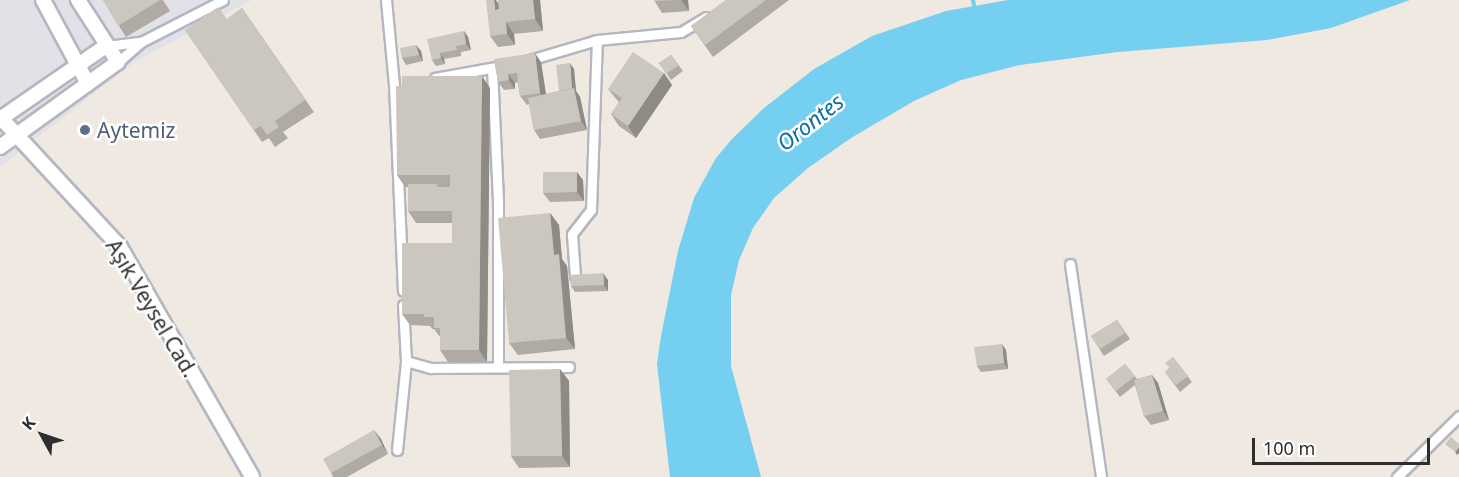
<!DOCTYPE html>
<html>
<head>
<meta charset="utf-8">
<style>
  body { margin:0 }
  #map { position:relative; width:1459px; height:477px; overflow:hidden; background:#efe9e1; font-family:"Noto Sans",sans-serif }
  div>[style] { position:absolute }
  .industrial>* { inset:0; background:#e3e1e8 }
  .water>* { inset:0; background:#75cff0 }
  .stream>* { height:4px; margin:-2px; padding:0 2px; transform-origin:2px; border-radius:2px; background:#75cff0 }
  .roads { filter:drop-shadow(2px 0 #b4b7c1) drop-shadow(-2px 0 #b4b7c1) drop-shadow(0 2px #b4b7c1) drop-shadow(0 -2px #b4b7c1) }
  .street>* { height:9px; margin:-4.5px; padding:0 4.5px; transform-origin:4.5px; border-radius:4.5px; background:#fff }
  .secondary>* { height:14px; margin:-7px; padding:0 7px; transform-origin:7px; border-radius:7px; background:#fff }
  .wall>* { inset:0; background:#afaba4 }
  .shaded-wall>* { inset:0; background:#8e8b86 }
  .building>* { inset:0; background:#cbc7bf }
  .dots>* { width:16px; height:16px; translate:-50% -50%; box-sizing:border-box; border:3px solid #fff; border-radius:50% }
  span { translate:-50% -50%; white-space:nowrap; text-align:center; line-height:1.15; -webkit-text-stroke:5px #fff; paint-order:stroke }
  .service-label { font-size:21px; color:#4e5e75 }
  .left { translate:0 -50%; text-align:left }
  .street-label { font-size:21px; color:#2e2e2e }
  .water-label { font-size:22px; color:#0d6fa3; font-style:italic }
  .north { position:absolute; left:12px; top:405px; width:60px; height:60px; -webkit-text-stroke:4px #fff; paint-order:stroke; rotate:310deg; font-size:16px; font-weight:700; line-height:24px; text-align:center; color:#2e2e2e }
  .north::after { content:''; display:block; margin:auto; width:21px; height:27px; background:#2e2e2e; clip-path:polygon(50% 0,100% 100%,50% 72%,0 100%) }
  .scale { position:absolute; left:1252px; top:438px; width:178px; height:27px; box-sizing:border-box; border:3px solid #2e2e2e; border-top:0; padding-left:8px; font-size:18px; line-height:21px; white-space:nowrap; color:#2e2e2e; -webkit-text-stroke:4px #fff; paint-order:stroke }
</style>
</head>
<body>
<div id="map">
  <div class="industrial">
    <i style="clip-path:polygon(0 0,252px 0,134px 62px,0 167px)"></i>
  </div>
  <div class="water">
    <i style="clip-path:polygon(1008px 0,1410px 0,1331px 28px,1267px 40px,1118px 52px,1020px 65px,961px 80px,914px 101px,851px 138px,808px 168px,774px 198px,753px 228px,739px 260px,731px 295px,731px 366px,761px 477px,670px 477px,657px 364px,661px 336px,678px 251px,694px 198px,716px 158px,732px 139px,764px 108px,814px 69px,872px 36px,946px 11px)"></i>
  </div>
  <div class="stream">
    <i style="left:973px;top:0;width:11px;rotate:80deg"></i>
  </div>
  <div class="roads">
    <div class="street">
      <i style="left:386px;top:0;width:85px;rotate:84.6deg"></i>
      <i style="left:394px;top:85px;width:206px;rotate:87.5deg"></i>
      <i style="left:106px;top:46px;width:35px;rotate:-7deg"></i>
      <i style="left:141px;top:42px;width:92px;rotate:-27.1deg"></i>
      <i style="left:526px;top:61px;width:74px;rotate:-16.5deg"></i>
      <i style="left:597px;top:40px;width:84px;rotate:-5.4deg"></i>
      <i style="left:681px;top:32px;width:29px;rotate:-31deg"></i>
      <i style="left:118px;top:62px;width:30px;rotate:-41deg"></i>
      <i style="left:492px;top:68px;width:134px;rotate:87.4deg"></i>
      <i style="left:498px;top:202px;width:165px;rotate:90deg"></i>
      <i style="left:435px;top:78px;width:73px;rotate:-10.2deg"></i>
      <i style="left:1070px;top:264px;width:215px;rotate:81.7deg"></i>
      <i style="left:575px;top:276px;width:42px;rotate:-94.1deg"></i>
      <i style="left:572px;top:234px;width:31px;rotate:-52deg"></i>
      <i style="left:591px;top:210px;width:170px;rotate:-88deg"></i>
      <i style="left:403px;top:305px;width:56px;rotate:86.9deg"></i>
      <i style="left:406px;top:361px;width:26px;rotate:16deg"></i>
      <i style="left:431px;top:368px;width:138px;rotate:-0.4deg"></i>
      <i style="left:397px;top:450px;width:89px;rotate:-84.2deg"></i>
      <i style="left:1397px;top:477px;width:87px;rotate:-44.5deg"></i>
    </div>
    <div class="secondary">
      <i style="left:43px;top:0;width:95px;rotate:61.8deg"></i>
      <i style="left:0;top:117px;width:177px;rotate:47.3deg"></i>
      <i style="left:120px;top:247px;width:265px;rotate:60.1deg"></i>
      <i style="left:0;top:119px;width:129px;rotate:-34.6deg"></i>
      <i style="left:0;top:147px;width:145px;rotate:-35.8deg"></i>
      <i style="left:118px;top:62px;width:74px;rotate:-122.8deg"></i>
    </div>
  </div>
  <div class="wall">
    <i style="clip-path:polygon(103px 0,163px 0,170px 11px,126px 37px)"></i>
    <i style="clip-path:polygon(498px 0,540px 0,543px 31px,514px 34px,515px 45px,498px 47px,490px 36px,498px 4px)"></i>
    <i style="clip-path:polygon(654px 0,688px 0,689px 11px,662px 13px)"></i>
    <i style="clip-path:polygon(726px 0,789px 0,713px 57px,691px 26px)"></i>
    <i style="clip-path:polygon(242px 8px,314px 112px,283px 132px,288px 138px,275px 147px,269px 138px,262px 142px,185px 30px,227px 19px)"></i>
    <i style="clip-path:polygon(464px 31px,468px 37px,471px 50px,461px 52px,461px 56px,444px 59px,445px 64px,436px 66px,432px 60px)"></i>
    <i style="clip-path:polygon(416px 45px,421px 51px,423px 61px,406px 65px,402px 58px)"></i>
    <i style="clip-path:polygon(671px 55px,683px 71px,671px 80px,659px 63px)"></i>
    <i style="clip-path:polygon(494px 59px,541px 62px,546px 94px,559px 91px,574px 69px,576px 91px,580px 97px,587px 130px,540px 139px,534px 130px,529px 104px,527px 105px,520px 96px,518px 82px,515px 83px,515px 89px,504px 90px,498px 82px)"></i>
    <i style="clip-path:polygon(664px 73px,672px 85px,636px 138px,619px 126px,611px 114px,619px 102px,617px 100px,608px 89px)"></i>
    <i style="clip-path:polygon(490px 88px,487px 362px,448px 362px,440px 350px,440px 337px,434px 329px,432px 329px,430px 326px,410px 325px,402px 314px,452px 243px,452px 223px,416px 223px,408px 211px,408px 187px,405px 187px,397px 175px)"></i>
    <i style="clip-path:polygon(583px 180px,584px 201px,550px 202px,543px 193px)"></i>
    <i style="clip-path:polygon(550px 213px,559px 225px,562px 259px,567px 266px,575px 349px,518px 355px,509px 343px)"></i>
    <i style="clip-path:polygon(608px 280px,608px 291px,575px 292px,571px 286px)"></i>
    <i style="clip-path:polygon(1117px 320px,1130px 339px,1104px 356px,1091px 336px)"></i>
    <i style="clip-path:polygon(1006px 350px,1008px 369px,981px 372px,977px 366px)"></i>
    <i style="clip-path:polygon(1173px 357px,1192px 382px,1180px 392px,1165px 372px,1169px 368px)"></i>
    <i style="clip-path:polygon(1125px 364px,1137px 379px,1152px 375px,1158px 383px,1169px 420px,1151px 425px,1144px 416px,1135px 385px,1120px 397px,1111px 385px,1106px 379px)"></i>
    <i style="clip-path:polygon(560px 369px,569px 381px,570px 467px,519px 468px,511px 456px)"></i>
    <i style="clip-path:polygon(374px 430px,388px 454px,347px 477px,333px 477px,331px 473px)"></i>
  </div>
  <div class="shaded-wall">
    <i style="clip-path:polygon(494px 0,496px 0,501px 8px,503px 21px,495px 10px)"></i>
    <i style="clip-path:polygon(533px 0,540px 0,543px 31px,535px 19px)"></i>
    <i style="clip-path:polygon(681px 0,688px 0,689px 11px)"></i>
    <i style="clip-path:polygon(506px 22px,514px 34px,515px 45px,507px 34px)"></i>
    <i style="clip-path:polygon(464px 31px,468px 37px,471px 50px,466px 44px)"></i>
    <i style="clip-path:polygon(416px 45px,421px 51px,423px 61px,419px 55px)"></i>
    <i style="clip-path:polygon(440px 53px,444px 59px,445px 64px,441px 58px)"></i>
    <i style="clip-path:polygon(535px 53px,541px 62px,547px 101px,540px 93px)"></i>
    <i style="clip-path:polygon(570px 63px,574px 69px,576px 91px,580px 97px,587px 130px,581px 121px,572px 90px)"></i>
    <i style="clip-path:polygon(664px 73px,672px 85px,636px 138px,628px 126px)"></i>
    <i style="clip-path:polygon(508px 74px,515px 83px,515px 89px,509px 80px)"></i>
    <i style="clip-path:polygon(482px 76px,490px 88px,487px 362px,479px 350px)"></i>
    <i style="clip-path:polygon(577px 172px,583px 180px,584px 201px,577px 192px)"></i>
    <i style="clip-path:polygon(550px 213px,559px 225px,562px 259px,567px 266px,575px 349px,566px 338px,554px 255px)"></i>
    <i style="clip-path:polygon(603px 273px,608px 280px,608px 291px,604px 285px)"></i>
    <i style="clip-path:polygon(1002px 344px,1006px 350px,1008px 369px,1004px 363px)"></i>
    <i style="clip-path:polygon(560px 369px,569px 381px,570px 467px,562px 456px)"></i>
    <i style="clip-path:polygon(1152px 375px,1158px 383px,1169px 420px,1163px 411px)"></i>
    <i style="clip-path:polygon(374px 430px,381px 439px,388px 454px,382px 445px)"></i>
    <i style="clip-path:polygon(1459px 447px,1459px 453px,1457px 455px,1455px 452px)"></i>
  </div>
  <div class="building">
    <i style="clip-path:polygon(103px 0,160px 0,118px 26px)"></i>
    <i style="clip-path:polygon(486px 0,494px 0,495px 10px,499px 9px,498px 0,533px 0,535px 19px,506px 22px,507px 34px,490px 36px)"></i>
    <i style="clip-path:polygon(654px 0,677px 0,654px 1px)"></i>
    <i style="clip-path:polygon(726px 0,766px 0,705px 45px,691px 26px)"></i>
    <i style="clip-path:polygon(218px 7px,227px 19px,242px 8px,305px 100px,275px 121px,279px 127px,267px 135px,261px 126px,254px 130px,185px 30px)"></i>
    <i style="clip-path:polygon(464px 31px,466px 44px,456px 46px,457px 50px,440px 53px,441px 58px,432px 60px,427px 39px)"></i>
    <i style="clip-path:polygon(416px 45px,419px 55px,402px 58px,400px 48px)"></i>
    <i style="clip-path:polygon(633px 52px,664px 73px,628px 126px,611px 114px,622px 98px,608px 89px)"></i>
    <i style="clip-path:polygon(535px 53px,540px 93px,520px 96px,517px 73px,508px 74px,509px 80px,498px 82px,494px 59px)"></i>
    <i style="clip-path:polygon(671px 55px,679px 65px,666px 74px,659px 63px)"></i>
    <i style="clip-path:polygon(570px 63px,572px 88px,559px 91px,556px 65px)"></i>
    <i style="clip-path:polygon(402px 76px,482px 76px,479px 350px,440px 350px,440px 328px,434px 328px,434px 317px,424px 317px,424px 314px,402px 314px,402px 243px,452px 243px,452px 211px,408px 211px,408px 184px,437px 184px,437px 187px,450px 187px,450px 175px,397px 175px,396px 86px,402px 86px)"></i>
    <i style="clip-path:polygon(574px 88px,581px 121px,534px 130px,528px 98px)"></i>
    <i style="clip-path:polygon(543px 172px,577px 172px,577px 192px,543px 193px)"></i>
    <i style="clip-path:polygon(550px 213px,554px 255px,559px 254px,566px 338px,509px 343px,498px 218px)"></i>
    <i style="clip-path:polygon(603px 273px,604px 285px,571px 286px,570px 275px)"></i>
    <i style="clip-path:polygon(1117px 320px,1125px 333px,1100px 349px,1091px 336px)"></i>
    <i style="clip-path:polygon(1002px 344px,1004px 363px,977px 366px,974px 347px)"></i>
    <i style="clip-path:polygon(1173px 357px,1188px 376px,1176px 385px,1165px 372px,1170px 368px,1165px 363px)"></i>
    <i style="clip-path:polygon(1125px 364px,1135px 376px,1116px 391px,1106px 379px)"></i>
    <i style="clip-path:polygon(560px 369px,562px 456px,511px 456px,509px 370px)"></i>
    <i style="clip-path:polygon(1152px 375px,1163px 411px,1144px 416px,1134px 380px)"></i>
    <i style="clip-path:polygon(374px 430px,382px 445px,331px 473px,323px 459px)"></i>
    <i style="clip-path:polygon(1451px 437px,1459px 444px,1459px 447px,1455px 452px,1445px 444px)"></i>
  </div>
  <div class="dots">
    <i style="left:85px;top:130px;background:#5c6f8a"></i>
  </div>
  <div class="service-label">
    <span class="left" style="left:97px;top:130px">Aytemiz</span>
  </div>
  <div class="street-label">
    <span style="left:152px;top:308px;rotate:59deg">Aşık Veysel Cad.</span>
  </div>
  <div class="water-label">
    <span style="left:810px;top:122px;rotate:-38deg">Orontes</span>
  </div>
  <div class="north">K</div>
  <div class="scale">100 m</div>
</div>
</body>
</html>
